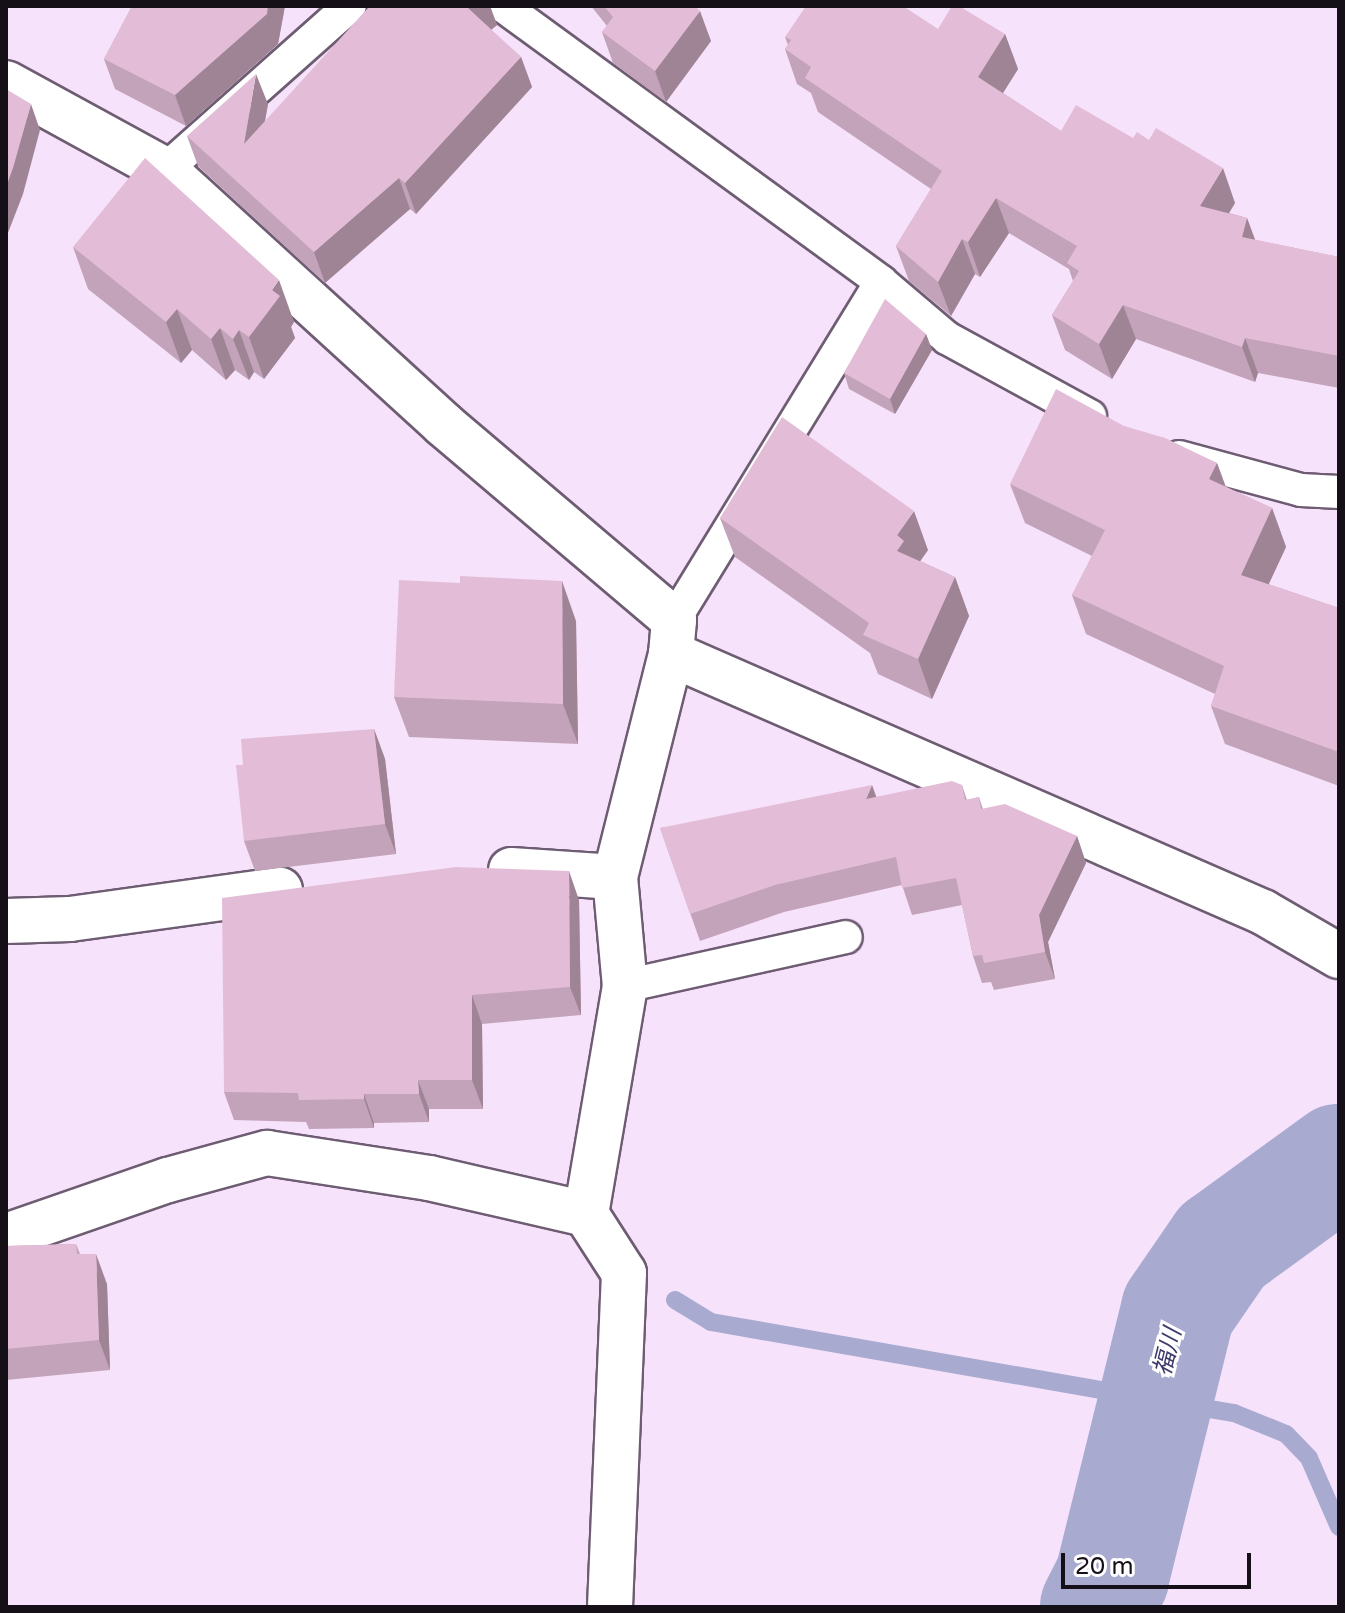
<!DOCTYPE html>
<html>
<head>
<meta charset="utf-8">
<style>
  body { margin:0 }
  #map { position:relative; width:1345px; height:1613px; overflow:hidden; background:#f6e2fb; font-family:"Varela Round","Noto Sans JP",sans-serif }
  div>[style] { position:absolute }
  .stream>* { height:18px; margin:-9px; padding:0 9px; transform-origin:9px; border-radius:9px; background:#a9aad0 }
  .river>* { height:114px; margin:-57px; padding:0 57px; transform-origin:57px; border-radius:57px; background:#a9aad0 }
  .roads { filter:drop-shadow(2px 0 #6e5d72) drop-shadow(-2px 0 #6e5d72) drop-shadow(0 2px #6e5d72) drop-shadow(0 -2px #6e5d72) }
  .lane>* { height:32px; margin:-16px; padding:0 16px; transform-origin:16px; border-radius:16px; background:#fff }
  .street>* { height:44px; margin:-22px; padding:0 22px; transform-origin:22px; border-radius:22px; background:#fff }
  .wall>* { inset:0; background:#c3a3b9 }
  .shaded-wall>* { inset:0; background:#9f8496 }
  .building>* { inset:0; background:#e3bdd7 }
  span { translate:-50% -50%; white-space:nowrap; text-align:center; line-height:1.15; -webkit-text-stroke:6px #fff; paint-order:stroke }
  .water-label { font-size:24px; color:#3d3b6d; font-style:italic }
  .frame { position:absolute; inset:0; border:8px solid #150f17; pointer-events:none }
  .scale { position:absolute; left:1061px; top:1553px; width:190px; height:36px; box-sizing:border-box; border:4px solid #150f17; border-top:0; padding-left:10px; font-size:24px; line-height:28px; white-space:nowrap; color:#150f17; -webkit-text-stroke:6px #fff; paint-order:stroke }
</style>
</head>
<body>
<div id="map">
  <div class="stream">
    <i style="left:675px;top:1300px;width:42px;rotate:31.4deg"></i>
    <i style="left:711px;top:1322px;width:424px;rotate:9.9deg"></i>
    <i style="left:1180px;top:1404px;width:55px;rotate:9.5deg"></i>
    <i style="left:1234px;top:1413px;width:56px;rotate:22deg"></i>
    <i style="left:1286px;top:1434px;width:33px;rotate:46deg"></i>
    <i style="left:1309px;top:1458px;width:75px;rotate:66.5deg"></i>
  </div>
  <div class="river">
    <i style="left:1097px;top:1607px;width:34px;rotate:-63deg"></i>
    <i style="left:1112px;top:1577px;width:275px;rotate:-76.1deg"></i>
    <i style="left:1178px;top:1310px;width:78px;rotate:-55.5deg"></i>
    <i style="left:1222px;top:1246px;width:145px;rotate:-36deg"></i>
  </div>
  <div class="roads">
    <div class="lane">
      <i style="left:503px;top:6px;width:468px;rotate:36.1deg"></i>
      <i style="left:165px;top:170px;width:247px;rotate:-41.6deg"></i>
      <i style="left:1179px;top:457px;width:126px;rotate:15.1deg"></i>
      <i style="left:1301px;top:490px;width:38px;rotate:3deg"></i>
      <i style="left:674px;top:620px;width:396px;rotate:-58.5deg"></i>
      <i style="left:881px;top:282px;width:87px;rotate:40.3deg"></i>
      <i style="left:947px;top:338px;width:163px;rotate:28.6deg"></i>
      <i style="left:625px;top:986px;width:226px;rotate:-12.5deg"></i>
    </div>
    <div class="street">
      <i style="left:6px;top:83px;width:181px;rotate:28.7deg"></i>
      <i style="left:165px;top:170px;width:377px;rotate:42.4deg"></i>
      <i style="left:443px;top:424px;width:303px;rotate:40.3deg"></i>
      <i style="left:674px;top:620px;width:34px;rotate:95deg"></i>
      <i style="left:671px;top:654px;width:230px;rotate:104.1deg"></i>
      <i style="left:671px;top:654px;width:646px;rotate:23.55deg"></i>
      <i style="left:1263px;top:912px;width:88px;rotate:30.1deg"></i>
      <i style="left:511px;top:870px;width:104px;rotate:3.9deg"></i>
      <i style="left:615px;top:877px;width:109px;rotate:84.8deg"></i>
      <i style="left:625px;top:986px;width:231px;rotate:99.7deg"></i>
      <i style="left:586px;top:1214px;width:70px;rotate:57.2deg"></i>
      <i style="left:624px;top:1273px;width:334px;rotate:92.4deg"></i>
      <i style="left:6px;top:921px;width:64px;rotate:-1.8deg"></i>
      <i style="left:70px;top:919px;width:212px;rotate:-7.9deg"></i>
      <i style="left:6px;top:1236px;width:171px;rotate:-19.1deg"></i>
      <i style="left:168px;top:1180px;width:103px;rotate:-15.3deg"></i>
      <i style="left:267px;top:1153px;width:164px;rotate:8.8deg"></i>
      <i style="left:429px;top:1178px;width:161px;rotate:12.9deg"></i>
    </div>
  </div>
  <div class="wall">
    <i style="clip-path:polygon(121px 6px,285px 6px,278px 44px,186px 126px,115px 89px,104px 59px,131px 8px)"></i>
    <i style="clip-path:polygon(370px 6px,490px 6px,497px 25px,491px 30px,521px 57px,532px 87px,416px 214px,410px 209px,325px 283px,198px 166px,187px 136px,268px 104px,265px 122px)"></i>
    <i style="clip-path:polygon(591px 6px,695px 6px,711px 41px,666px 102px,613px 63px,602px 32px,607px 26px)"></i>
    <i style="clip-path:polygon(938px 29px,1005px 34px,1018px 69px,1003px 93px,1061px 131px,1235px 203px,1229px 213px,1247px 218px,1255px 240px,1339px 257px,1339px 388px,1258px 373px,1255px 382px,1136px 339px,1112px 379px,1065px 350px,1052px 315px,1073px 281px,1069px 269px,1009px 233px,980px 277px,975px 274px,951px 316px,909px 281px,896px 246px,931px 189px,818px 112px,811px 93px,797px 84px,785px 49px,788px 45px,785px 37px)"></i>
    <i style="clip-path:polygon(73px 247px,294px 322px,291px 327px,295px 338px,264px 379px,254px 372px,249px 380px,235px 370px,226px 380px,192px 350px,181px 363px,88px 289px)"></i>
    <i style="clip-path:polygon(926px 334px,932px 350px,895px 414px,849px 389px,844px 373px)"></i>
    <i style="clip-path:polygon(1124px 426px,1217px 463px,1226px 487px,1272px 508px,1286px 547px,1268px 584px,1339px 608px,1339px 786px,1225px 744px,1211px 706px,1215px 694px,1086px 634px,1072px 595px,1092px 556px,1025px 523px,1010px 484px)"></i>
    <i style="clip-path:polygon(720px 518px,928px 550px,920px 561px,955px 577px,969px 616px,932px 699px,878px 674px,870px 653px,735px 557px)"></i>
    <i style="clip-path:polygon(460px 583px,576px 621px,578px 744px,409px 737px,394px 697px)"></i>
    <i style="clip-path:polygon(374px 729px,385px 759px,396px 854px,255px 871px,244px 841px,243px 765px)"></i>
    <i style="clip-path:polygon(962px 785px,967px 800px,979px 797px,983px 809px,1077px 836px,1086px 863px,1048px 942px,1055px 979px,994px 990px,991px 982px,982px 983px,973px 956px,962px 905px,912px 915px,902px 885px,784px 912px,700px 941px,660px 828px)"></i>
    <i style="clip-path:polygon(579px 900px,581px 1015px,482px 1024px,483px 1109px,429px 1109px,429px 1122px,374px 1123px,374px 1128px,309px 1129px,306px 1122px,234px 1120px,224px 1092px)"></i>
    <i style="clip-path:polygon(76px 1244px,80px 1254px,107px 1284px,110px 1370px,6px 1380px,6px 1246px)"></i>
  </div>
  <div class="shaded-wall">
    <i style="clip-path:polygon(268px 6px,285px 6px,278px 44px,186px 126px,175px 95px)"></i>
    <i style="clip-path:polygon(472px 6px,490px 6px,497px 25px,480px 39px,468px 8px)"></i>
    <i style="clip-path:polygon(700px 11px,711px 41px,666px 102px,655px 71px)"></i>
    <i style="clip-path:polygon(1005px 34px,1018px 69px,991px 112px,978px 77px)"></i>
    <i style="clip-path:polygon(521px 57px,532px 87px,416px 214px,405px 183px)"></i>
    <i style="clip-path:polygon(256px 74px,268px 104px,255px 174px,244px 144px)"></i>
    <i style="clip-path:polygon(31px 104px,40px 130px,23px 194px,6px 238px,6px 187px)"></i>
    <i style="clip-path:polygon(1223px 168px,1235px 203px,1212px 241px,1200px 206px)"></i>
    <i style="clip-path:polygon(399px 178px,410px 209px,325px 283px,314px 252px)"></i>
    <i style="clip-path:polygon(996px 198px,1009px 233px,980px 277px,968px 242px)"></i>
    <i style="clip-path:polygon(1247px 218px,1260px 253px,1242px 237px)"></i>
    <i style="clip-path:polygon(962px 239px,975px 274px,951px 316px,938px 282px)"></i>
    <i style="clip-path:polygon(279px 280px,294px 322px,291px 327px,295px 338px,264px 379px,249px 337px,272px 290px)"></i>
    <i style="clip-path:polygon(1123px 305px,1136px 339px,1112px 379px,1099px 344px)"></i>
    <i style="clip-path:polygon(177px 309px,192px 350px,181px 363px,166px 322px)"></i>
    <i style="clip-path:polygon(220px 328px,235px 370px,226px 380px,211px 339px)"></i>
    <i style="clip-path:polygon(239px 330px,254px 372px,249px 380px,233px 339px)"></i>
    <i style="clip-path:polygon(926px 334px,932px 350px,895px 414px,890px 399px)"></i>
    <i style="clip-path:polygon(1245px 338px,1258px 373px,1255px 382px,1242px 347px)"></i>
    <i style="clip-path:polygon(1217px 463px,1231px 502px,1209px 479px)"></i>
    <i style="clip-path:polygon(1272px 508px,1286px 547px,1255px 614px,1241px 575px)"></i>
    <i style="clip-path:polygon(914px 511px,928px 550px,914px 570px,897px 551px,897px 535px)"></i>
    <i style="clip-path:polygon(955px 577px,969px 616px,932px 699px,918px 659px)"></i>
    <i style="clip-path:polygon(562px 581px,576px 621px,578px 744px,563px 704px)"></i>
    <i style="clip-path:polygon(374px 729px,385px 759px,396px 854px,385px 824px)"></i>
    <i style="clip-path:polygon(872px 785px,882px 812px,866px 799px)"></i>
    <i style="clip-path:polygon(1077px 836px,1086px 863px,1048px 942px,1055px 979px,1045px 952px,1039px 915px)"></i>
    <i style="clip-path:polygon(569px 871px,579px 900px,581px 1015px,570px 987px)"></i>
    <i style="clip-path:polygon(472px 995px,482px 1024px,483px 1109px,472px 1080px)"></i>
    <i style="clip-path:polygon(418px 1080px,429px 1109px,429px 1122px,419px 1094px)"></i>
    <i style="clip-path:polygon(364px 1094px,374px 1123px,374px 1128px,364px 1099px)"></i>
    <i style="clip-path:polygon(96px 1254px,107px 1284px,110px 1370px,99px 1340px)"></i>
  </div>
  <div class="building">
    <i style="clip-path:polygon(132px 6px,268px 6px,267px 14px,175px 95px,104px 59px)"></i>
    <i style="clip-path:polygon(370px 6px,472px 6px,468px 8px,521px 57px,405px 183px,399px 178px,314px 252px,187px 136px,256px 74px,244px 144px)"></i>
    <i style="clip-path:polygon(604px 6px,695px 6px,700px 11px,655px 71px,602px 32px,613px 17px)"></i>
    <i style="clip-path:polygon(806px 6px,903px 6px,938px 29px,952px 6px,959px 6px,1005px 34px,978px 77px,1061px 131px,1076px 105px,1133px 138px,1137px 132px,1149px 140px,1156px 128px,1223px 168px,1200px 206px,1247px 218px,1242px 237px,1339px 257px,1339px 356px,1245px 338px,1242px 347px,1123px 305px,1099px 344px,1052px 315px,1079px 271px,1067px 263px,1077px 246px,996px 198px,968px 242px,962px 239px,938px 282px,896px 246px,942px 171px,805px 78px,811px 67px,785px 49px,791px 40px,785px 37px)"></i>
    <i style="clip-path:polygon(6px 89px,31px 104px,13px 168px,6px 187px)"></i>
    <i style="clip-path:polygon(145px 158px,279px 280px,272px 290px,280px 296px,249px 337px,239px 330px,233px 339px,220px 328px,211px 339px,177px 309px,166px 322px,73px 247px)"></i>
    <i style="clip-path:polygon(885px 299px,926px 334px,890px 399px,844px 373px)"></i>
    <i style="clip-path:polygon(1056px 389px,1124px 426px,1165px 438px,1217px 463px,1209px 479px,1272px 508px,1241px 575px,1339px 608px,1339px 752px,1211px 706px,1224px 666px,1072px 595px,1105px 530px,1010px 484px)"></i>
    <i style="clip-path:polygon(782px 417px,914px 511px,897px 535px,904px 541px,897px 551px,955px 577px,918px 659px,863px 635px,869px 623px,720px 518px)"></i>
    <i style="clip-path:polygon(460px 576px,562px 581px,563px 704px,394px 697px,399px 580px,460px 583px)"></i>
    <i style="clip-path:polygon(374px 729px,385px 824px,244px 841px,236px 765px,243px 765px,241px 739px)"></i>
    <i style="clip-path:polygon(952px 781px,962px 785px,965px 800px,979px 797px,981px 809px,1005px 804px,1077px 836px,1039px 915px,1045px 952px,984px 963px,982px 955px,973px 956px,956px 878px,902px 888px,896px 857px,775px 885px,690px 914px,660px 828px,872px 785px,866px 799px)"></i>
    <i style="clip-path:polygon(456px 867px,569px 871px,570px 987px,472px 995px,472px 1080px,418px 1080px,419px 1094px,364px 1094px,364px 1099px,299px 1100px,298px 1093px,224px 1092px,222px 898px)"></i>
    <i style="clip-path:polygon(76px 1244px,77px 1254px,96px 1254px,99px 1340px,6px 1349px,6px 1246px)"></i>
  </div>
  <div class="water-label">
    <span style="left:1168px;top:1352px;rotate:-76deg">福川</span>
  </div>
  <div class="frame"></div>
  <div class="scale">20 m</div>
</div>
</body>
</html>
